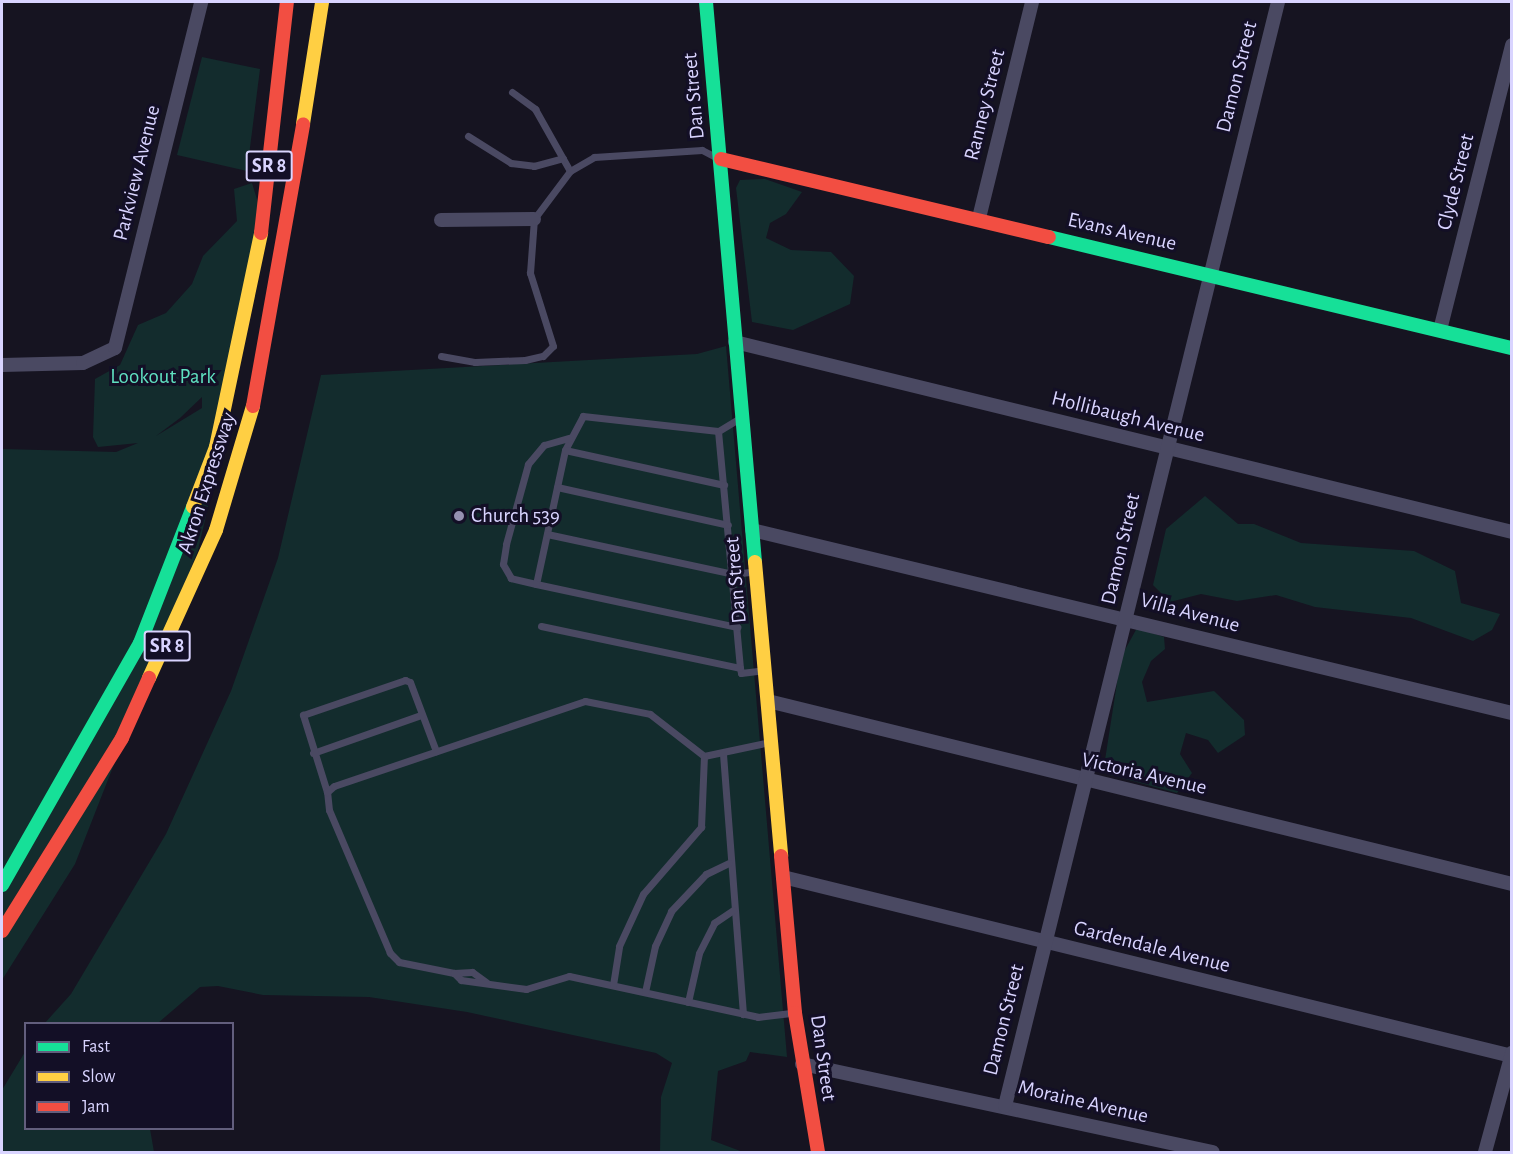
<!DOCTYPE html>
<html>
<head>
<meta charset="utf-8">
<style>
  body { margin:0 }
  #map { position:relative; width:1513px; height:1154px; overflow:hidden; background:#161421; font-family:"Alegreya Sans",sans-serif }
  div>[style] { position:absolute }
  .green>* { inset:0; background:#132c2d }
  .lane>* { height:7px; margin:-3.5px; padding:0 3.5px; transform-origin:3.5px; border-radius:3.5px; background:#4a4962 }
  .street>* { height:14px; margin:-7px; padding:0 7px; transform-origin:7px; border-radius:7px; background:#4a4962 }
  .fast>* { height:14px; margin:-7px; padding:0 7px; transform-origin:7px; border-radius:7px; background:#16e098 }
  .slow>* { height:14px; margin:-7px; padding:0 7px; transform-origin:7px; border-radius:7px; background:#ffcf43 }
  .jam>* { height:14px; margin:-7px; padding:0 7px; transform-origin:7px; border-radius:7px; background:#f24e42 }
  .dots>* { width:16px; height:16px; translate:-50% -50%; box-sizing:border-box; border:3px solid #130f26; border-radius:50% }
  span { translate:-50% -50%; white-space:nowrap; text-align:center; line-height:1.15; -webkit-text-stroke:6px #130f26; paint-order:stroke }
  .shield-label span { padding:2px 4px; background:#130f26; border:2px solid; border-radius:4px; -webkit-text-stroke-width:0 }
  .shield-label { font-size:20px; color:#d9d4ff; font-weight:700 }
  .street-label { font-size:21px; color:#d9d4ff }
  .park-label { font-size:21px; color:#5fe0c0 }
  .poi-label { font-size:21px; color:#d9d4ff }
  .left { translate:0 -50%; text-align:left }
  .frame { position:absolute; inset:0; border:3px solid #d9d4ff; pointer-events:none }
  .legend { position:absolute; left:24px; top:1022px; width:210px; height:108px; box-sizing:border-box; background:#130f26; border:2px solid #625e7d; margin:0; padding:8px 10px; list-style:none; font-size:18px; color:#d9d4ff }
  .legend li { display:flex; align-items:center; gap:12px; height:30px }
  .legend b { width:30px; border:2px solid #625e7d }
</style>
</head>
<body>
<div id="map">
  <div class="green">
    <i style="clip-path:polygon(202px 57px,260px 69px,247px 171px,177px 155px)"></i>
    <i style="clip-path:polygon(765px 179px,802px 192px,786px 214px,770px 223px,766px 238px,791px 250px,831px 252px,854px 276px,850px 304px,793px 330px,752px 322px,736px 188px,740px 180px)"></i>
    <i style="clip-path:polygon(evenodd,252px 183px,259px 206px,223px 443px,198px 550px,75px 864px,2px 980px,2px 449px,116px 452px,138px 443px,98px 447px,93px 437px,95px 379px,120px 365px,138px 325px,166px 313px,192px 284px,203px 256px,237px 221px,234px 189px,252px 183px,202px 397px,202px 408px,156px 436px,180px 418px,202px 397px)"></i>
    <i style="clip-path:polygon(726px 346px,787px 1057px,750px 1052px,746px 1061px,718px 1071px,711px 1140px,743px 1152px,660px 1152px,661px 1097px,672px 1063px,656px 1053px,467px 1012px,369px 997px,263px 995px,218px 986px,200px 987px,158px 1023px,44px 1024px,71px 994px,166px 834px,231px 691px,278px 558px,321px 375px,697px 354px)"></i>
    <i style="clip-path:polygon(1205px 496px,1238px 524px,1254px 524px,1301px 543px,1414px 551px,1455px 571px,1461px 603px,1500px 614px,1492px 630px,1473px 641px,1411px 618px,1315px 607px,1276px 595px,1237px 601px,1201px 594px,1170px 602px,1153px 585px,1166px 529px)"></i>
    <i style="clip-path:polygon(1137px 628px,1164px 637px,1165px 649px,1151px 661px,1142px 682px,1147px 702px,1214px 691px,1244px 720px,1245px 735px,1218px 753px,1208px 740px,1186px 733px,1180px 754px,1192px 773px,1177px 793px,1103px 773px,1121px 657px)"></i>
    <i style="clip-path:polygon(25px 1052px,26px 1128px,150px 1129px,154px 1152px,2px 1152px,2px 1090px)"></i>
  </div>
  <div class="lane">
    <i style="left:512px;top:92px;width:29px;rotate:36deg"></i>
    <i style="left:535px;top:109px;width:71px;rotate:60.6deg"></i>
    <i style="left:468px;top:136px;width:51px;rotate:32.1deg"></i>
    <i style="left:511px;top:163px;width:23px;rotate:7deg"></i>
    <i style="left:534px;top:166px;width:30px;rotate:-15deg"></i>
    <i style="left:441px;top:356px;width:35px;rotate:10deg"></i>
    <i style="left:475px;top:362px;width:50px;rotate:-2.3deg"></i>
    <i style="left:525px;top:360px;width:18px;rotate:-13deg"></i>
    <i style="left:543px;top:356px;width:14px;rotate:-45deg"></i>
    <i style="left:553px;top:346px;width:77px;rotate:-107.5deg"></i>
    <i style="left:530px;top:273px;width:54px;rotate:-85.8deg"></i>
    <i style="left:534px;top:219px;width:60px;rotate:-53.1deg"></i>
    <i style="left:570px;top:171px;width:28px;rotate:-30deg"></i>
    <i style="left:594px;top:157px;width:108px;rotate:-3.7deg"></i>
    <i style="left:702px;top:150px;width:16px;rotate:27deg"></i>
    <i style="left:740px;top:418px;width:26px;rotate:149deg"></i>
    <i style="left:718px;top:431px;width:238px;rotate:84.7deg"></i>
    <i style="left:740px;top:668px;width:5px;rotate:79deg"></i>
    <i style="left:741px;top:673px;width:24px;rotate:-7deg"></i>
    <i style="left:718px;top:431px;width:136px;rotate:-173.7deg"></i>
    <i style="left:583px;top:416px;width:38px;rotate:118deg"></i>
    <i style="left:565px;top:450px;width:137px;rotate:102.2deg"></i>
    <i style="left:536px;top:584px;width:206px;rotate:12.1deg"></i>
    <i style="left:565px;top:450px;width:163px;rotate:12.4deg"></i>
    <i style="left:557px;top:487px;width:175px;rotate:12.5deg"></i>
    <i style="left:547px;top:534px;width:190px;rotate:12.1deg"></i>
    <i style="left:733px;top:574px;width:23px;rotate:-7deg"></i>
    <i style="left:536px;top:584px;width:26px;rotate:-167deg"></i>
    <i style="left:511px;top:578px;width:16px;rotate:-120deg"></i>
    <i style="left:503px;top:564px;width:20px;rotate:-81deg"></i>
    <i style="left:506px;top:544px;width:83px;rotate:-74.6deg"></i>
    <i style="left:528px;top:464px;width:25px;rotate:-50deg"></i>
    <i style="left:544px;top:445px;width:26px;rotate:-16deg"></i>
    <i style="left:541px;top:626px;width:203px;rotate:11.9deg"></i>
    <i style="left:313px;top:753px;width:114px;rotate:-19.4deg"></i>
    <i style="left:723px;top:754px;width:261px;rotate:85.6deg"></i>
    <i style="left:327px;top:792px;width:81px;rotate:-107.3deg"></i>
    <i style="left:303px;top:715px;width:108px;rotate:-18.9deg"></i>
    <i style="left:405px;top:680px;width:5px;rotate:22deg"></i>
    <i style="left:410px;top:682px;width:74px;rotate:69.4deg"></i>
    <i style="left:454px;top:973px;width:56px;rotate:-168.7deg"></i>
    <i style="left:399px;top:962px;width:13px;rotate:-135deg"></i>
    <i style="left:390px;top:953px;width:155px;rotate:-113.1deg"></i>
    <i style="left:329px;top:810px;width:18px;rotate:-96deg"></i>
    <i style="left:327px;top:792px;width:9px;rotate:-41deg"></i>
    <i style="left:334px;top:786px;width:265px;rotate:-18.7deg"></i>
    <i style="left:585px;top:701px;width:66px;rotate:11.3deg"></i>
    <i style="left:650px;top:714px;width:68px;rotate:37.9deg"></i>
    <i style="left:704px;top:756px;width:67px;rotate:-12deg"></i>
    <i style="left:486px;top:982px;width:17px;rotate:-144deg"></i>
    <i style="left:472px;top:972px;width:18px;rotate:177deg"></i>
    <i style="left:454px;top:973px;width:10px;rotate:45deg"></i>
    <i style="left:461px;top:980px;width:66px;rotate:7.9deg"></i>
    <i style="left:526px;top:989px;width:45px;rotate:-16.8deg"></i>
    <i style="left:569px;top:976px;width:193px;rotate:12.2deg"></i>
    <i style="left:758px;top:1017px;width:35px;rotate:-7deg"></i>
    <i style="left:613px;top:985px;width:39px;rotate:-81deg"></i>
    <i style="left:619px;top:946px;width:57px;rotate:-65.2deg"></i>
    <i style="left:643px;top:894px;width:89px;rotate:-49.1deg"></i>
    <i style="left:701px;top:827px;width:71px;rotate:-87.6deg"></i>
    <i style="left:645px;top:992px;width:47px;rotate:-77.7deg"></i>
    <i style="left:655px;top:946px;width:38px;rotate:-65deg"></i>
    <i style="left:671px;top:911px;width:51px;rotate:-46.6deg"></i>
    <i style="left:706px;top:874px;width:25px;rotate:-26deg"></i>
    <i style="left:688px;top:1002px;width:50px;rotate:-77.3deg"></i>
    <i style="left:699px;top:953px;width:34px;rotate:-63deg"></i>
    <i style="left:714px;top:923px;width:23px;rotate:-34deg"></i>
  </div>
  <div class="street">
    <i style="left:979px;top:218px;width:222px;rotate:-76.2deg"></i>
    <i style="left:441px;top:220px;width:93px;rotate:-0.6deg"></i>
    <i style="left:1440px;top:330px;width:294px;rotate:-75.8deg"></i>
    <i style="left:735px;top:342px;width:800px;rotate:13.74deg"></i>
    <i style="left:2px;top:365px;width:81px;rotate:-1.4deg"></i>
    <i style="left:83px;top:363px;width:35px;rotate:-25deg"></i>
    <i style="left:115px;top:348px;width:357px;rotate:-76deg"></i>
    <i style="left:752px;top:530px;width:782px;rotate:13.54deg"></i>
    <i style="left:768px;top:701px;width:766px;rotate:13.82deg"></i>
    <i style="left:783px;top:877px;width:751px;rotate:13.8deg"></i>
    <i style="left:802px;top:1064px;width:420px;rotate:12.1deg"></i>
    <i style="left:1005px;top:1106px;width:1137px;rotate:-76.11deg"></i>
    <i style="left:1485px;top:1152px;width:103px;rotate:-74.7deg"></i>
  </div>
  <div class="fast">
    <i style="left:706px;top:2px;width:562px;rotate:85deg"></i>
    <i style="left:1049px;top:237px;width:476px;rotate:13.5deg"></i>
    <i style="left:2px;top:885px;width:279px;rotate:-60.3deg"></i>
    <i style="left:140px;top:643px;width:146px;rotate:-68.7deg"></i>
  </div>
  <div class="slow">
    <i style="left:303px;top:124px;width:123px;rotate:-81.1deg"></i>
    <i style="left:193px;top:507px;width:64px;rotate:-69deg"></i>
    <i style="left:216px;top:447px;width:219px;rotate:-78.1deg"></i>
    <i style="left:755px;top:562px;width:295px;rotate:84.9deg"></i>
    <i style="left:149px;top:678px;width:162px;rotate:-65.6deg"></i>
    <i style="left:216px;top:530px;width:129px;rotate:-73.4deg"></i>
  </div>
  <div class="jam">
    <i style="left:721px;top:159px;width:337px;rotate:13.4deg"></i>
    <i style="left:261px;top:233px;width:232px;rotate:-83.6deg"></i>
    <i style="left:253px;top:406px;width:286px;rotate:-79.9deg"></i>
    <i style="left:781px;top:856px;width:158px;rotate:84.9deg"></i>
    <i style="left:795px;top:1013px;width:141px;rotate:80.6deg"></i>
    <i style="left:2px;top:931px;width:227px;rotate:-58.1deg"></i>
    <i style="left:122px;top:738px;width:66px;rotate:-65.8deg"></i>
  </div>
  <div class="dots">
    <i style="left:459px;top:516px;background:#9591b1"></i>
  </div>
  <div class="shield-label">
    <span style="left:269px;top:166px">SR 8</span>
    <span style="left:167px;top:646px">SR 8</span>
  </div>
  <div class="street-label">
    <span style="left:1237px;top:77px;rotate:-76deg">Damon Street</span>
    <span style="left:694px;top:96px;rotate:-95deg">Dan Street</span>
    <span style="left:985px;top:105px;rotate:-76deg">Ranney Street</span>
    <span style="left:137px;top:173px;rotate:-76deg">Parkview Avenue</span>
    <span style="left:1456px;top:182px;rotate:-76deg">Clyde Street</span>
    <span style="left:1122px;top:232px;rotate:13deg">Evans Avenue</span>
    <span style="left:1128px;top:417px;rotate:14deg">Hollibaugh Avenue</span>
    <span style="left:207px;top:483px;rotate:-72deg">Akron Expressway</span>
    <span style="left:1121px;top:549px;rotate:-77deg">Damon Street</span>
    <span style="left:736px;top:580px;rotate:-95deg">Dan Street</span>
    <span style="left:1190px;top:613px;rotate:15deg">Villa Avenue</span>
    <span style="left:1144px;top:774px;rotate:13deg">Victoria Avenue</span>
    <span style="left:1152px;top:947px;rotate:14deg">Gardendale Avenue</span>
    <span style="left:1004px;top:1020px;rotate:-76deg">Damon Street</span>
    <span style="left:823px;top:1058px;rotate:82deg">Dan Street</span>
    <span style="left:1083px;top:1102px;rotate:13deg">Moraine Avenue</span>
  </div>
  <div class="park-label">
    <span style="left:163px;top:377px">Lookout Park</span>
  </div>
  <div class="poi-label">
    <span class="left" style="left:471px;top:516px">Church 539</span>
  </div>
  <div class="frame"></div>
  <ul class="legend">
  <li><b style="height:8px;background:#16e098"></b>Fast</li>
  <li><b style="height:8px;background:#ffcf43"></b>Slow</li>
  <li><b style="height:8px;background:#f24e42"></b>Jam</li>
  </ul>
</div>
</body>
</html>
